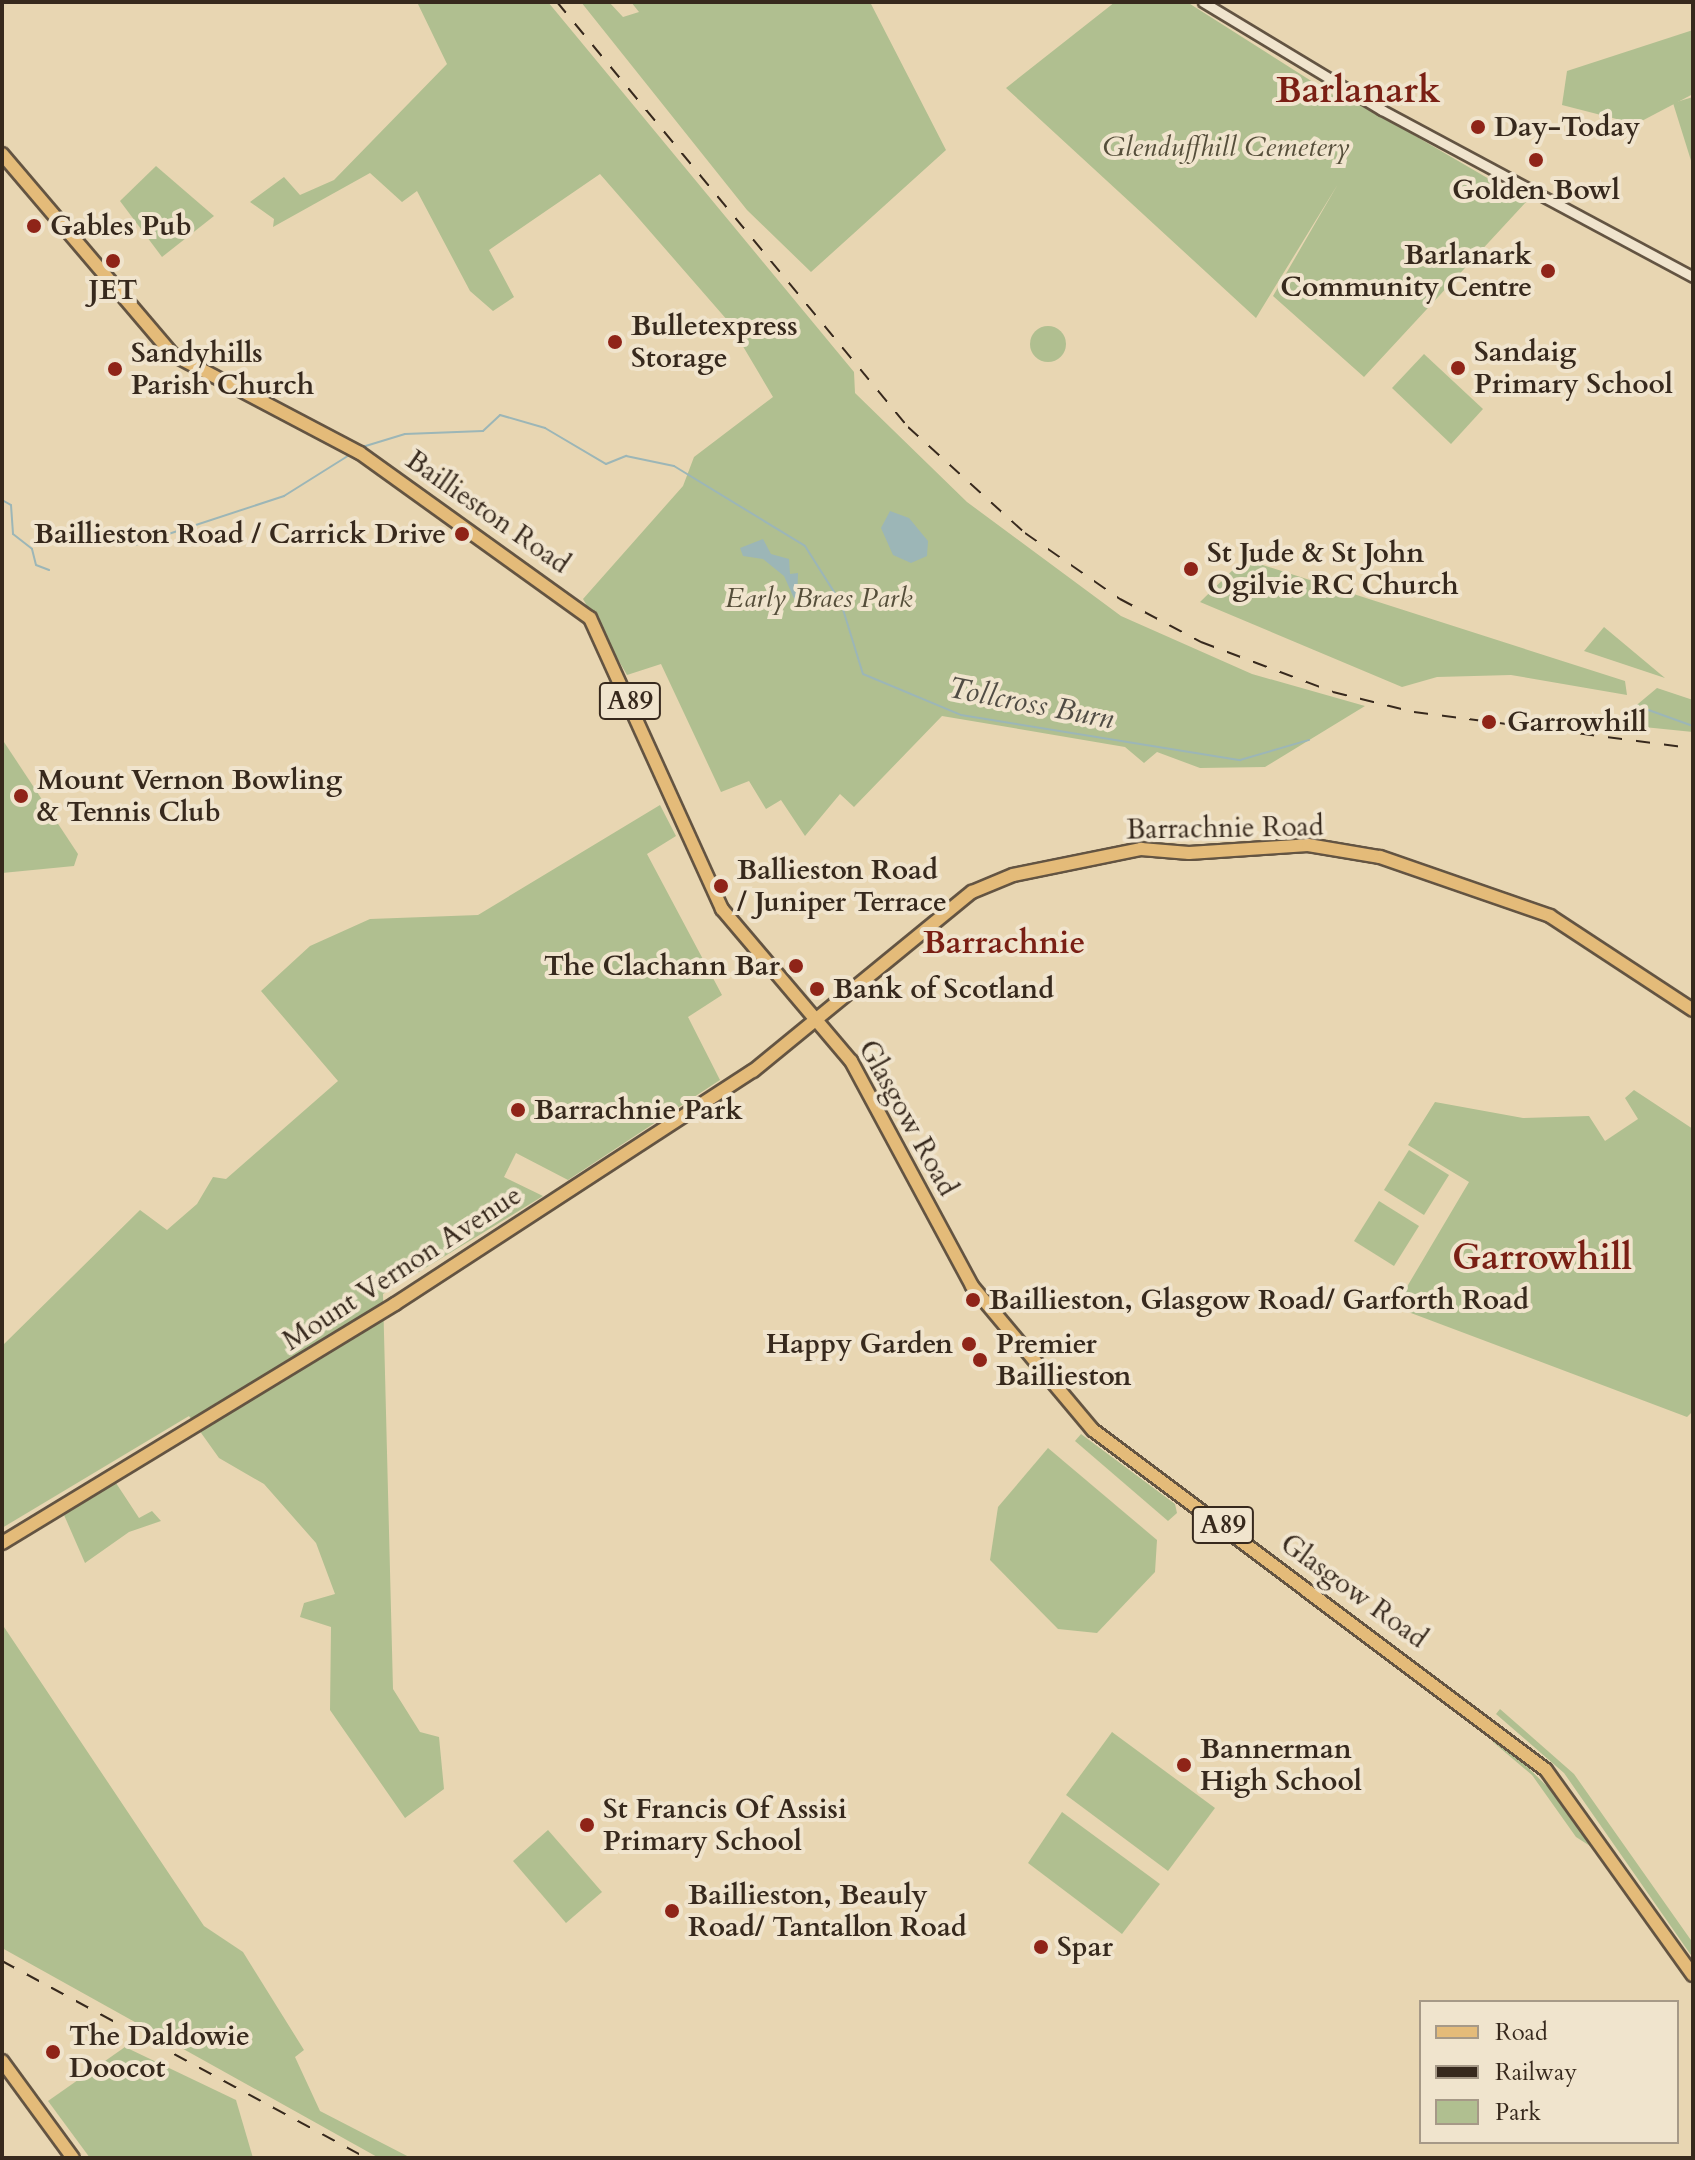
<!DOCTYPE html>
<html>
<head>
<meta charset="utf-8">
<style>
  body { margin:0 }
  #map { position:relative; width:1695px; height:2160px; overflow:hidden; background:#e8d6b2; font-family:Cardo,serif }
  div>[style] { position:absolute }
  .green>* { inset:0; background:#b0bf90 }
  .round { border-radius:50% }
  .water>* { inset:0; background:#9cb6b7 }
  .stream>* { height:2px; margin:-1px; padding:0 1px; transform-origin:1px; border-radius:1px; background:#9cb6b7 }
  .roads { filter:drop-shadow(2px 0 #635442) drop-shadow(-2px 0 #635442) drop-shadow(0 2px #635442) drop-shadow(0 -2px #635442) }
  .minor>* { height:9px; margin:-4.5px; padding:0 4.5px; transform-origin:4.5px; border-radius:4.5px; background:#f0e4cd }
  .major>* { height:12px; margin:-6px; padding:0 6px; transform-origin:6px; border-radius:6px; background:#e4bb79 }
  .rail>* { height:2px; margin-top:-1px; transform-origin:0; background:repeating-linear-gradient(90deg,#37291d 0 14px,transparent 0 28px) }
  .dots>* { width:22px; height:22px; translate:-50% -50%; box-sizing:border-box; border:4px solid #f0e4cd; border-radius:50% }
  span { translate:-50% -50%; white-space:nowrap; text-align:center; line-height:1.15; -webkit-text-stroke:8px #f0e4cd; paint-order:stroke }
  .shield-label span { padding:2px 6px; background:#f0e4cd; border:2px solid; border-radius:6px; -webkit-text-stroke-width:0 }
  .shield-label { font-size:26px; color:#37291d; font-weight:700 }
  .poi-label { font-size:28px; color:#37291d; font-weight:700 }
  .left { translate:0 -50%; text-align:left }
  .right { translate:-100% -50%; text-align:right }
  .park-label { font-size:28px; color:#554e3a; font-style:italic }
  .street-label { font-size:28px; color:#37291d }
  .water-label { font-size:30px; color:#504c44; font-style:italic }
  .quarter-label { font-size:32px; color:#7a1f14; font-weight:700 }
  .district-label { font-size:36px; color:#7a1f14; font-weight:700 }
  .frame { position:absolute; inset:0; border:4px solid #37291d; pointer-events:none }
  .legend { position:absolute; left:1419px; top:2000px; width:260px; height:144px; box-sizing:border-box; background:#f0e4cd; border:2px solid #a69987; margin:0; padding:10px 14px; list-style:none; font-size:24px; color:#37291d }
  .legend li { display:flex; align-items:center; gap:16px; height:40px }
  .legend b { width:40px; border:2px solid #a69987 }
</style>
</head>
<body>
<div id="map">
  <div class="green">
    <i style="clip-path:polygon(417px 2px,548px 2px,854px 372px,855px 393px,967px 502px,1121px 616px,1252px 674px,1365px 706px,1265px 767px,1200px 768px,1157px 752px,1144px 763px,1125px 747px,942px 716px,854px 807px,840px 794px,805px 836px,781px 800px,766px 809px,749px 781px,721px 792px,661px 664px,627px 675px,583px 599px,683px 486px,694px 457px,773px 397px,728px 321px,600px 174px,489px 250px,514px 297px,493px 311px,470px 291px,417px 191px,402px 202px,370px 173px,273px 227px,274px 219px,250px 202px,284px 177px,300px 195px,334px 180px,447px 64px)"></i>
    <i style="clip-path:polygon(581px 2px,609px 2px,623px 17px,639px 12px,631px 2px,870px 2px,946px 150px,811px 272px,747px 210px)"></i>
    <i style="clip-path:polygon(1115px 2px,1187px 2px,1338px 98px,1345px 95px,1527px 201px,1364px 377px,1273px 296px,1338px 184px,1256px 318px,1006px 88px)"></i>
    <i style="clip-path:polygon(1693px 30px,1693px 94px,1636px 124px,1562px 105px,1567px 71px)"></i>
    <i style="clip-path:polygon(1693px 97px,1693px 167px,1673px 103px)"></i>
    <i style="clip-path:polygon(156px 166px,214px 216px,162px 257px,120px 201px)"></i>
    <i class="round" style="left:1030px;top:326px;width:36px;height:36px"></i>
    <i style="clip-path:polygon(1424px 354px,1483px 409px,1451px 444px,1392px 388px)"></i>
    <i style="clip-path:polygon(1244px 559px,1625px 681px,1627px 695px,1511px 675px,1437px 677px,1402px 687px,1200px 602px)"></i>
    <i style="clip-path:polygon(1604px 627px,1665px 678px,1584px 651px)"></i>
    <i style="clip-path:polygon(1657px 688px,1693px 700px,1693px 732px,1624px 725px,1626px 714px)"></i>
    <i style="clip-path:polygon(2px 739px,78px 854px,74px 866px,2px 873px)"></i>
    <i style="clip-path:polygon(660px 805px,676px 836px,647px 854px,722px 995px,688px 1017px,720px 1080px,568px 1180px,516px 1153px,504px 1177px,543px 1196px,383px 1294px,393px 1689px,420px 1732px,439px 1737px,444px 1789px,405px 1818px,330px 1710px,331px 1627px,300px 1617px,304px 1603px,335px 1594px,316px 1543px,264px 1484px,219px 1458px,189px 1416px,2px 1528px,2px 1346px,140px 1210px,167px 1230px,197px 1204px,213px 1177px,226px 1179px,338px 1081px,261px 991px,310px 946px,370px 919px,478px 915px)"></i>
    <i style="clip-path:polygon(1634px 1090px,1693px 1129px,1693px 1411px,1687px 1417px,1395px 1307px,1469px 1182px,1408px 1145px,1435px 1102px,1523px 1118px,1589px 1116px,1605px 1141px,1638px 1119px,1625px 1098px)"></i>
    <i style="clip-path:polygon(1409px 1150px,1449px 1175px,1424px 1215px,1384px 1190px)"></i>
    <i style="clip-path:polygon(1379px 1201px,1419px 1226px,1394px 1266px,1354px 1241px)"></i>
    <i style="clip-path:polygon(1081px 1434px,1175px 1504px,1177px 1513px,1168px 1521px,1075px 1441px)"></i>
    <i style="clip-path:polygon(1048px 1448px,1157px 1540px,1155px 1572px,1097px 1633px,1058px 1629px,990px 1560px,998px 1507px)"></i>
    <i style="clip-path:polygon(116px 1483px,139px 1518px,152px 1511px,161px 1521px,129px 1532px,85px 1563px,64px 1515px)"></i>
    <i style="clip-path:polygon(2px 1624px,204px 1926px,243px 1952px,304px 2050px,295px 2057px,320px 2111px,411px 2158px,379px 2158px,2px 1948px)"></i>
    <i style="clip-path:polygon(1500px 1709px,1574px 1774px,1693px 1943px,1693px 1958px,1564px 1773px,1496px 1714px)"></i>
    <i style="clip-path:polygon(1112px 1732px,1215px 1808px,1168px 1871px,1066px 1795px)"></i>
    <i style="clip-path:polygon(1496px 1736px,1566px 1805px,1598px 1851px,1576px 1837px,1532px 1775px,1493px 1742px)"></i>
    <i style="clip-path:polygon(1062px 1812px,1160px 1884px,1122px 1934px,1028px 1863px)"></i>
    <i style="clip-path:polygon(548px 1830px,602px 1892px,566px 1923px,513px 1861px)"></i>
    <i style="clip-path:polygon(125px 2047px,236px 2100px,253px 2158px,90px 2158px,48px 2101px)"></i>
  </div>
  <div class="water">
    <i style="clip-path:polygon(890px 511px,909px 518px,928px 541px,927px 556px,911px 563px,893px 555px,881px 528px)"></i>
    <i style="clip-path:polygon(763px 539px,771px 554px,789px 559px,790px 574px,798px 573px,797px 605px,784px 576px,763px 559px,743px 556px,740px 548px)"></i>
  </div>
  <div class="stream">
    <i style="left:359px;top:448px;width:48px;rotate:-16.9deg"></i>
    <i style="left:405px;top:434px;width:78px;rotate:-2.2deg"></i>
    <i style="left:483px;top:431px;width:23px;rotate:-43deg"></i>
    <i style="left:500px;top:415px;width:47px;rotate:16.1deg"></i>
    <i style="left:545px;top:428px;width:71px;rotate:30.5deg"></i>
    <i style="left:606px;top:464px;width:22px;rotate:-22deg"></i>
    <i style="left:626px;top:456px;width:49px;rotate:11.8deg"></i>
    <i style="left:674px;top:466px;width:153px;rotate:31.4deg"></i>
    <i style="left:805px;top:546px;width:67px;rotate:57.7deg"></i>
    <i style="left:841px;top:603px;width:74px;rotate:72.8deg"></i>
    <i style="left:863px;top:674px;width:106px;rotate:22.7deg"></i>
    <i style="left:961px;top:715px;width:283px;rotate:9.2deg"></i>
    <i style="left:1240px;top:760px;width:72px;rotate:-16.2deg"></i>
    <i style="left:2px;top:500px;width:10px;rotate:29deg"></i>
    <i style="left:11px;top:505px;width:29px;rotate:86deg"></i>
    <i style="left:13px;top:534px;width:24px;rotate:38deg"></i>
    <i style="left:32px;top:549px;width:16px;rotate:76deg"></i>
    <i style="left:36px;top:565px;width:14px;rotate:21deg"></i>
    <i style="left:135px;top:545px;width:157px;rotate:-18.2deg"></i>
    <i style="left:284px;top:496px;width:79px;rotate:-32.1deg"></i>
    <i style="left:1643px;top:708px;width:53px;rotate:19.8deg"></i>
  </div>
  <div class="roads">
    <div class="minor">
      <i style="left:1203px;top:2px;width:209px;rotate:31.1deg"></i>
      <i style="left:1382px;top:110px;width:353px;rotate:28.2deg"></i>
    </div>
    <div class="major">
      <i style="left:2px;top:154px;width:262px;rotate:49.6deg"></i>
      <i style="left:172px;top:354px;width:212px;rotate:27.8deg"></i>
      <i style="left:360px;top:453px;width:283px;rotate:35.7deg"></i>
      <i style="left:590px;top:618px;width:320px;rotate:65.6deg"></i>
      <i style="left:722px;top:909px;width:199px;rotate:49.7deg"></i>
      <i style="left:851px;top:1061px;width:255px;rotate:61.7deg"></i>
      <i style="left:972px;top:1286px;width:188px;rotate:50deg"></i>
      <i style="left:1093px;top:1430px;width:566px;rotate:36.89deg"></i>
      <i style="left:1546px;top:1770px;width:252px;rotate:54.4deg"></i>
      <i style="left:2px;top:1543px;width:460px;rotate:-31.3deg"></i>
      <i style="left:395px;top:1304px;width:427px;rotate:-33.1deg"></i>
      <i style="left:753px;top:1071px;width:283px;rotate:-39.3deg"></i>
      <i style="left:972px;top:892px;width:44px;rotate:-22.5deg"></i>
      <i style="left:1013px;top:875px;width:131px;rotate:-11.5deg"></i>
      <i style="left:1141px;top:849px;width:48px;rotate:4.8deg"></i>
      <i style="left:1189px;top:853px;width:119px;rotate:-3.8deg"></i>
      <i style="left:1308px;top:845px;width:73px;rotate:9.5deg"></i>
      <i style="left:1380px;top:857px;width:180px;rotate:19.1deg"></i>
      <i style="left:1550px;top:916px;width:171px;rotate:33.3deg"></i>
      <i style="left:2px;top:2061px;width:120px;rotate:53.8deg"></i>
    </div>
  </div>
  <div class="rail">
    <i style="left:557px;top:2px;width:551px;rotate:50.45deg"></i>
    <i style="left:908px;top:427px;width:158px;rotate:42.2deg"></i>
    <i style="left:1025px;top:533px;width:116px;rotate:34.8deg"></i>
    <i style="left:1120px;top:599px;width:92px;rotate:28deg"></i>
    <i style="left:1201px;top:642px;width:141px;rotate:20.7deg"></i>
    <i style="left:1333px;top:692px;width:83px;rotate:13.9deg"></i>
    <i style="left:1414px;top:712px;width:281px;rotate:7.4deg"></i>
    <i style="left:2px;top:1961px;width:415px;rotate:28.4deg"></i>
  </div>
  <div class="dots">
    <i style="left:1478px;top:127px;background:#8f2418"></i>
    <i style="left:1536px;top:160px;background:#8f2418"></i>
    <i style="left:34px;top:226px;background:#8f2418"></i>
    <i style="left:113px;top:261px;background:#8f2418"></i>
    <i style="left:1548px;top:271px;background:#8f2418"></i>
    <i style="left:615px;top:342px;background:#8f2418"></i>
    <i style="left:1458px;top:368px;background:#8f2418"></i>
    <i style="left:115px;top:369px;background:#8f2418"></i>
    <i style="left:462px;top:534px;background:#8f2418"></i>
    <i style="left:1191px;top:569px;background:#8f2418"></i>
    <i style="left:1489px;top:722px;background:#8f2418"></i>
    <i style="left:21px;top:796px;background:#8f2418"></i>
    <i style="left:721px;top:886px;background:#8f2418"></i>
    <i style="left:796px;top:966px;background:#8f2418"></i>
    <i style="left:817px;top:989px;background:#8f2418"></i>
    <i style="left:518px;top:1110px;background:#8f2418"></i>
    <i style="left:973px;top:1300px;background:#8f2418"></i>
    <i style="left:969px;top:1344px;background:#8f2418"></i>
    <i style="left:980px;top:1360px;background:#8f2418"></i>
    <i style="left:1184px;top:1765px;background:#8f2418"></i>
    <i style="left:587px;top:1825px;background:#8f2418"></i>
    <i style="left:672px;top:1911px;background:#8f2418"></i>
    <i style="left:1041px;top:1947px;background:#8f2418"></i>
    <i style="left:53px;top:2052px;background:#8f2418"></i>
  </div>
  <div class="shield-label">
    <span style="left:630px;top:701px">A89</span>
    <span style="left:1223px;top:1525px">A89</span>
  </div>
  <div class="poi-label">
    <span class="left" style="left:1494px;top:127px">Day-Today</span>
    <span style="left:1536px;top:190px">Golden Bowl</span>
    <span class="left" style="left:50px;top:226px">Gables Pub</span>
    <span class="right" style="left:1532px;top:271px">Barlanark<br>Community Centre</span>
    <span style="left:113px;top:290px">JET</span>
    <span class="left" style="left:631px;top:342px">Bulletexpress<br>Storage</span>
    <span class="left" style="left:1474px;top:368px">Sandaig<br>Primary School</span>
    <span class="left" style="left:131px;top:369px">Sandyhills<br>Parish Church</span>
    <span class="right" style="left:446px;top:534px">Baillieston Road / Carrick Drive</span>
    <span class="left" style="left:1207px;top:569px">St Jude &amp; St John<br>Ogilvie RC Church</span>
    <span class="left" style="left:1507px;top:722px">Garrowhill</span>
    <span class="left" style="left:37px;top:796px">Mount Vernon Bowling<br>&amp; Tennis Club</span>
    <span class="left" style="left:737px;top:886px">Ballieston Road<br>/ Juniper Terrace</span>
    <span class="right" style="left:780px;top:966px">The Clachann Bar</span>
    <span class="left" style="left:833px;top:989px">Bank of Scotland</span>
    <span class="left" style="left:534px;top:1110px">Barrachnie Park</span>
    <span class="left" style="left:989px;top:1300px">Baillieston, Glasgow Road/ Garforth Road</span>
    <span class="right" style="left:953px;top:1344px">Happy Garden</span>
    <span class="left" style="left:996px;top:1360px">Premier<br>Baillieston</span>
    <span class="left" style="left:1200px;top:1765px">Bannerman<br>High School</span>
    <span class="left" style="left:603px;top:1825px">St Francis Of Assisi<br>Primary School</span>
    <span class="left" style="left:688px;top:1911px">Baillieston, Beauly<br>Road/ Tantallon Road</span>
    <span class="left" style="left:1057px;top:1947px">Spar</span>
    <span class="left" style="left:69px;top:2052px">The Daldowie<br>Doocot</span>
  </div>
  <div class="park-label">
    <span style="left:1226px;top:147px">Glenduffhill Cemetery</span>
    <span style="left:819px;top:598px">Early Braes Park</span>
  </div>
  <div class="street-label">
    <span style="left:488px;top:512px;rotate:35deg">Baillieston Road</span>
    <span style="left:1225px;top:828px;rotate:-1deg">Barrachnie Road</span>
    <span style="left:908px;top:1118px;rotate:61deg">Glasgow Road</span>
    <span style="left:402px;top:1268px;rotate:-33deg">Mount Vernon Avenue</span>
    <span style="left:1354px;top:1591px;rotate:36deg">Glasgow Road</span>
  </div>
  <div class="water-label">
    <span style="left:1031px;top:704px;rotate:11deg">Tollcross Burn</span>
  </div>
  <div class="quarter-label">
    <span style="left:1004px;top:943px">Barrachnie</span>
  </div>
  <div class="district-label">
    <span style="left:1358px;top:91px">Barlanark</span>
    <span style="left:1542px;top:1258px">Garrowhill</span>
  </div>
  <div class="frame"></div>
  <ul class="legend">
  <li><b style="height:10px;background:#e4bb79"></b>Road</li>
  <li><b style="height:10px;background:#37291d"></b>Railway</li>
  <li><b style="height:22px;background:#b0bf90"></b>Park</li>
  </ul>
</div>
</body>
</html>
